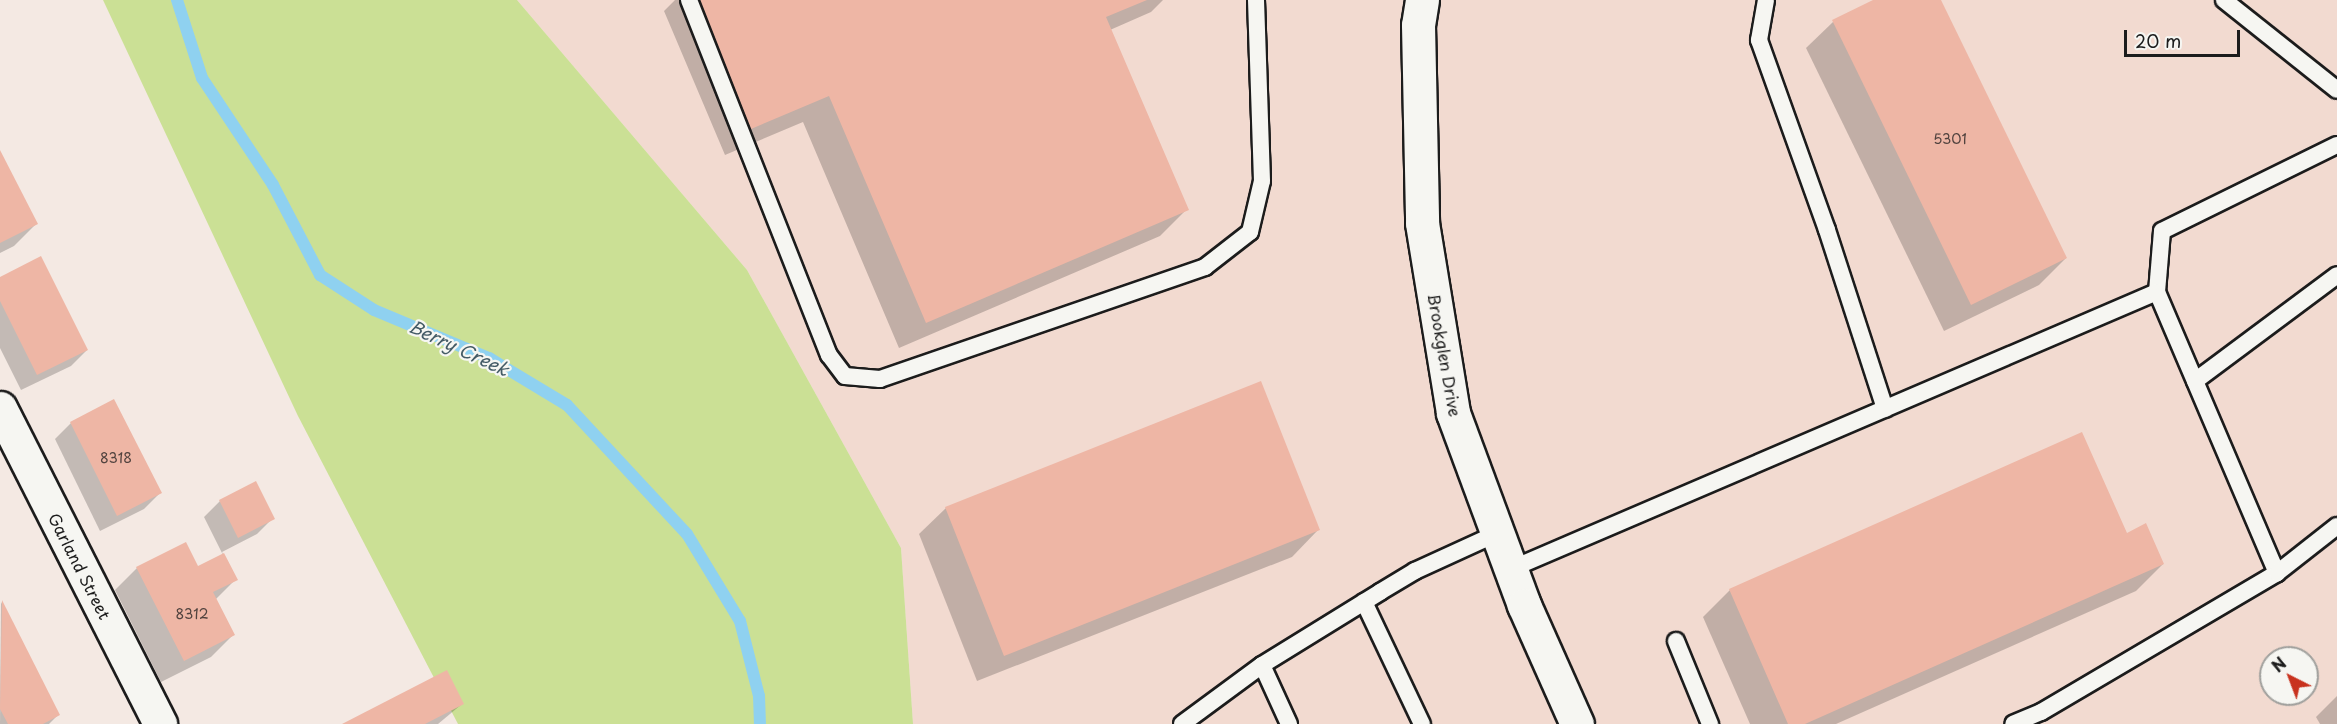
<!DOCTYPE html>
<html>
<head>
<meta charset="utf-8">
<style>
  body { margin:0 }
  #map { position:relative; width:2337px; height:724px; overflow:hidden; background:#f4e9e3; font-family:"Playpen Sans",sans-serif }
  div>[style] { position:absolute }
  .built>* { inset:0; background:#f2dad0 }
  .green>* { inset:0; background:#cbe095 }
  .shadow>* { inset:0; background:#0003 }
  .stream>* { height:12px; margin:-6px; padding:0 6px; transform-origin:6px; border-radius:6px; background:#8fd1f0 }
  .building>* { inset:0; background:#eeb6a5 }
  .roads { filter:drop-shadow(2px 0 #1c1c1c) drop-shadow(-2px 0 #1c1c1c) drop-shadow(0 2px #1c1c1c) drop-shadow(0 -2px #1c1c1c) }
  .service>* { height:16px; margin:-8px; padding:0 8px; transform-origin:8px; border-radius:8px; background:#f6f6f2 }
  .minor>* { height:33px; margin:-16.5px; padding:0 16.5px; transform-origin:16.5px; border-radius:16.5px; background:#f6f6f2 }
  .tertiary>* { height:33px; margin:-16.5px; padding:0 16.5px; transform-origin:16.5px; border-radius:16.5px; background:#f6f6f2 }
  span { translate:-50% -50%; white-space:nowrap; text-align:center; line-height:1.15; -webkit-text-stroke:4.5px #f6f6f2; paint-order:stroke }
  .number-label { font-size:14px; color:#50423e }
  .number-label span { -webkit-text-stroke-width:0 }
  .street-label { font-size:16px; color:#1c1c1c }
  .water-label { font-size:18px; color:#445b66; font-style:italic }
  .north { position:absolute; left:2259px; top:646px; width:60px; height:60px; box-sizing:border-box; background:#f6f6f2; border:2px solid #9f9f9c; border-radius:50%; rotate:318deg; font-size:16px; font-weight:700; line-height:24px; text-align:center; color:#1c1c1c }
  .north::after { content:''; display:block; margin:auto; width:21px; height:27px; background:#c8321e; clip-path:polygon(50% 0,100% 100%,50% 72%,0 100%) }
  .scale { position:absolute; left:2124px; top:30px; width:116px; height:27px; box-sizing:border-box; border:3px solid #1c1c1c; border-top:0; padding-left:8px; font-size:18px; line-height:21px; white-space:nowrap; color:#1c1c1c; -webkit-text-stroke:4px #f6f6f2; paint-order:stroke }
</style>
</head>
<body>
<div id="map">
  <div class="built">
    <i style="clip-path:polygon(evenodd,517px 0,2337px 0,2337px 724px,913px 724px,901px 548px,747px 270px,517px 0,2271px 658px,2307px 658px,2307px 694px,2271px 694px,2271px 658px)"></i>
  </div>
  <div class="green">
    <i style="clip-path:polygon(103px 0,517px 0,747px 270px,901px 548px,913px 724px,458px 724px,298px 416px)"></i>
  </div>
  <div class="shadow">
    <i style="clip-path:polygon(675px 0,1163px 0,1151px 12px,1110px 30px,1187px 209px,1160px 236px,899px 348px,803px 122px,725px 155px,664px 11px)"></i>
    <i style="clip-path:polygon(1877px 0,1939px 0,2066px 258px,2039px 285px,1944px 331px,1806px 48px,1833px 22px)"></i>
    <i style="clip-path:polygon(0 154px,36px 224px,14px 246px,0 253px)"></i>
    <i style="clip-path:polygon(0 278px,87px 350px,71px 366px,21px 390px,0 348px)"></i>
    <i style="clip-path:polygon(114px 401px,160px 493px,144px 509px,100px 531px,55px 439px,71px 423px)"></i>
    <i style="clip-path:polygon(220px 501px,273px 518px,257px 534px,222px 552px,236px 579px,215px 600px,233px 635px,211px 657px,161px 682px,115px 590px,137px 568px,198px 568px,223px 555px,204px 517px)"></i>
    <i style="clip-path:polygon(946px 508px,1318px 530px,1292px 557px,977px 681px,919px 534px)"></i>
    <i style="clip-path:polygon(2126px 535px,2163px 564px,2136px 591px,1836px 724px,1750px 724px,1703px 617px,1730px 590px)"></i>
    <i style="clip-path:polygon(1px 602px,58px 715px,49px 724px,0 724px)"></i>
    <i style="clip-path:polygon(2337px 696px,2337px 724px,2320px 724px,2316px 717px)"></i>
    <i style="clip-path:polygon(462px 704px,438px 724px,345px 724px)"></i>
  </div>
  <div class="stream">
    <i style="left:177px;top:0;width:82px;rotate:72.2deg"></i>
    <i style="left:202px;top:78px;width:128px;rotate:56.4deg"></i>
    <i style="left:273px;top:185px;width:102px;rotate:62.4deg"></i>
    <i style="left:320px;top:275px;width:64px;rotate:32.9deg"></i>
    <i style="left:374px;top:310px;width:125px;rotate:22.7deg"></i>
    <i style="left:489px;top:358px;width:91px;rotate:31.1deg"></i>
    <i style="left:567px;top:405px;width:176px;rotate:47.1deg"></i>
    <i style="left:687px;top:534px;width:102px;rotate:58.7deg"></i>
    <i style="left:740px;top:621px;width:77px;rotate:75.8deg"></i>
    <i style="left:759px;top:696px;width:28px;rotate:88deg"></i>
  </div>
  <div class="building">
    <i style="clip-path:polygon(697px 0,1147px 0,1106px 17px,1189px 210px,926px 323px,829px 96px,751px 129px)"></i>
    <i style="clip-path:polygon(1873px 0,1941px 0,2067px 258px,1971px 305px,1832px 20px)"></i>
    <i style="clip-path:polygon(0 150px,38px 224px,0 243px)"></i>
    <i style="clip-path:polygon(41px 256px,88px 350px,37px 375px,0 301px,0 277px)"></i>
    <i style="clip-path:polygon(1261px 381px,1320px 530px,1004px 656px,945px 507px)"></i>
    <i style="clip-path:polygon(114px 399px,162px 493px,117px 516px,70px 422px)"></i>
    <i style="clip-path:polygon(2082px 432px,2127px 533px,2146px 523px,2164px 564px,1805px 724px,1788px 724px,1729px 589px)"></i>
    <i style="clip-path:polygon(256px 481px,275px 519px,238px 538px,219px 500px)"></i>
    <i style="clip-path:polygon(186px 542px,198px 566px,224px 553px,238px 580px,213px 592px,235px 635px,184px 661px,136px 567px)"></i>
    <i style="clip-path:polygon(2px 600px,60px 715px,43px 724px,8px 724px,0 709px)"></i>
    <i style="clip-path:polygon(447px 670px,464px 704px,425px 724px,342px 724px)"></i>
  </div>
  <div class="roads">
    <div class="service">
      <i style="left:689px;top:0;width:382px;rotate:68.5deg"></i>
      <i style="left:829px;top:355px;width:26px;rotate:53deg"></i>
      <i style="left:845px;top:376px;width:35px;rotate:5deg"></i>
      <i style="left:880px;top:379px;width:344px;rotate:-19deg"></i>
      <i style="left:1205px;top:267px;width:57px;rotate:-37.9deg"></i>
      <i style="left:1250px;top:232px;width:52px;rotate:-76.8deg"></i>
      <i style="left:1262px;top:181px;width:181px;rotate:-91.9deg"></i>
      <i style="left:1766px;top:0;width:41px;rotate:99.9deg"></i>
      <i style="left:1759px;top:40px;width:202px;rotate:70.3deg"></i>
      <i style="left:1827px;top:230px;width:188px;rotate:72deg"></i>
      <i style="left:2224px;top:0;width:144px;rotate:38.5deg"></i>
      <i style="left:2157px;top:292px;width:61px;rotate:-85.3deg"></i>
      <i style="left:2162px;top:231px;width:195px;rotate:-26.2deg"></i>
      <i style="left:2195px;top:381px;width:177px;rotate:-36.7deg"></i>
      <i style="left:1511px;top:569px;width:703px;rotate:-23.21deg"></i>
      <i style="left:2157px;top:292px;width:306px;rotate:66.9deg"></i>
      <i style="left:2277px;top:573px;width:274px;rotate:149.5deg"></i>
      <i style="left:2041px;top:712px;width:30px;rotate:157deg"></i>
      <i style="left:2277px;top:573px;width:76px;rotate:-38.1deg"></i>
      <i style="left:1364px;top:602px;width:135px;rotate:64.6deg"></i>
      <i style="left:1676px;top:641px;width:90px;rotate:67.7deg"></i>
      <i style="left:1262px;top:665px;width:65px;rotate:65.4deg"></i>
      <i style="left:1182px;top:724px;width:99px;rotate:-36.4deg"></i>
      <i style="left:1262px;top:665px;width:139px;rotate:-31.7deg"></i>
      <i style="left:1380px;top:592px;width:41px;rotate:-31deg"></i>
      <i style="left:1415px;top:571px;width:91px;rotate:-24.6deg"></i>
    </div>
    <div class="minor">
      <i style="left:0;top:408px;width:354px;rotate:63.1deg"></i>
    </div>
    <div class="tertiary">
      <i style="left:1422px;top:0;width:25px;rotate:99deg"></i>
      <i style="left:1418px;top:25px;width:198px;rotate:88.8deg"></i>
      <i style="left:1422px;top:223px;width:193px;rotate:80.7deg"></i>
      <i style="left:1453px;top:413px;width:205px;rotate:69.7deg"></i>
      <i style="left:1524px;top:605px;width:130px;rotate:66deg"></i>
    </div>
  </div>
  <div class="number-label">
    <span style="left:1950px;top:139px">5301</span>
    <span style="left:116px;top:458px">8318</span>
    <span style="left:192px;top:614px">8312</span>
  </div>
  <div class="street-label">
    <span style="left:1445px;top:355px;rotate:80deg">Brookglen Drive</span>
    <span style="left:80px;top:566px;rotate:63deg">Garland Street</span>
  </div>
  <div class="water-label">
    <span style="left:459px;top:348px;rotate:25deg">Berry Creek</span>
  </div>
  <div class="north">N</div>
  <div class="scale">20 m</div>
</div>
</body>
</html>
